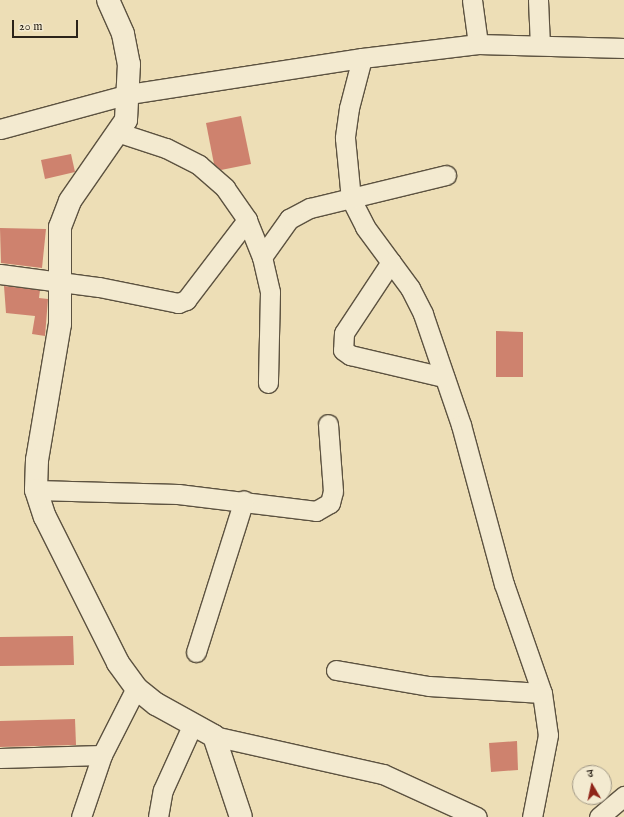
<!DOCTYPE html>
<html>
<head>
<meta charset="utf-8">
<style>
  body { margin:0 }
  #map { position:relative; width:624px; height:817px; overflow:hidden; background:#eddeb6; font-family:"IM FELL English","Noto Serif Devanagari",serif }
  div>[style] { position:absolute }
  .building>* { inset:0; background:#ce826e }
  .roads { filter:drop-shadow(1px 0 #5c5240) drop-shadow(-1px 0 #5c5240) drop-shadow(0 1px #5c5240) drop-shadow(0 -1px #5c5240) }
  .street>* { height:19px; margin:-9.5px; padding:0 9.5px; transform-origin:9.5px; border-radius:9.5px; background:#f3ead0 }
  .secondary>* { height:22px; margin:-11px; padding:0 11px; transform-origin:11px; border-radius:11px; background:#f3ead0 }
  span { translate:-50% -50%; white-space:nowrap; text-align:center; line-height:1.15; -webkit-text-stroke:4px #f3ead0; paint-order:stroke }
  .north { position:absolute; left:572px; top:765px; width:40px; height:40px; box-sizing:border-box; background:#f3ead0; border:1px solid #a39a87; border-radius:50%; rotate:351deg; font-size:11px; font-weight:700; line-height:16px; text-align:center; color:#2b2319 }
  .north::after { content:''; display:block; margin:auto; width:14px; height:18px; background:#8f2418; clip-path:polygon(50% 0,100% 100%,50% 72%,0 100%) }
  .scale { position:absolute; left:12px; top:20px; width:66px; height:18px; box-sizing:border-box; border:2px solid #2b2319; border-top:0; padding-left:5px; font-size:12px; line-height:14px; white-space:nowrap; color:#2b2319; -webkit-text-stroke:3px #f3ead0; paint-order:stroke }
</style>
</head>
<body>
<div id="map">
  <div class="building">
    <i style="clip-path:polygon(241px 116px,251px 164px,221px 170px,214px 164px,206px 123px)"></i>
    <i style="clip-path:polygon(71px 154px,75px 172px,45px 179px,41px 160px)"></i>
    <i style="clip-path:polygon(0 228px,46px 229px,42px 268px,1px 263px)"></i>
    <i style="clip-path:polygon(4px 286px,40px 290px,39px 298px,48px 299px,45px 336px,32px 334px,35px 316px,6px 313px)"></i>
    <i style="clip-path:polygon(496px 331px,523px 332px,523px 377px,496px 377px)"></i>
    <i style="clip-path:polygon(73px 636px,74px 665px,0 666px,0 637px)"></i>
    <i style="clip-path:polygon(75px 719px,76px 745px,0 747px,0 721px)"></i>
    <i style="clip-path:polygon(517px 741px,518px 770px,491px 772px,489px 743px)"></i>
  </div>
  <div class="roads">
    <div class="street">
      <i style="left:472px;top:0;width:44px;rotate:82.2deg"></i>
      <i style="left:538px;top:0;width:45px;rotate:87.5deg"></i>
      <i style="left:362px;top:58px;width:52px;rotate:104.6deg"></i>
      <i style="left:349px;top:108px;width:30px;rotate:98deg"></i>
      <i style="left:345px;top:138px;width:61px;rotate:84.4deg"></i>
      <i style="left:351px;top:199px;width:31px;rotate:63deg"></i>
      <i style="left:365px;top:227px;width:76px;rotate:53.6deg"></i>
      <i style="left:410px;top:288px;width:29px;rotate:63deg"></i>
      <i style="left:423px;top:314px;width:117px;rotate:71.1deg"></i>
      <i style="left:461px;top:425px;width:165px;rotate:74.9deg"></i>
      <i style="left:504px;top:584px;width:115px;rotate:70.8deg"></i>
      <i style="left:542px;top:693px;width:42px;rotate:81.9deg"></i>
      <i style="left:548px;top:735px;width:84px;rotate:101deg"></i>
      <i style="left:0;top:129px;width:134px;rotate:-15.2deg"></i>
      <i style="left:129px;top:94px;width:236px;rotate:-8.8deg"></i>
      <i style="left:362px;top:58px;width:117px;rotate:-6.9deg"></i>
      <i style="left:478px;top:44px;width:146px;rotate:1.6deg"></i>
      <i style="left:120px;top:133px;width:48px;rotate:18.1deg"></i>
      <i style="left:166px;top:148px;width:37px;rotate:27deg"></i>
      <i style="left:199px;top:165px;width:35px;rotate:41deg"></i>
      <i style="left:225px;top:188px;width:39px;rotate:55deg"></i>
      <i style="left:247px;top:220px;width:40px;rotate:68deg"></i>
      <i style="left:262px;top:257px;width:36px;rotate:77deg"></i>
      <i style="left:270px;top:292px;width:91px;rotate:91.3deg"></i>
      <i style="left:262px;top:257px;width:47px;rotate:-54.6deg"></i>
      <i style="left:289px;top:219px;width:24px;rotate:-28deg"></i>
      <i style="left:310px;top:208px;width:140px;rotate:-13.6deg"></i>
      <i style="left:391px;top:262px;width:85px;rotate:123.5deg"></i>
      <i style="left:344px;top:333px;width:17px;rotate:93deg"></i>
      <i style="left:343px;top:350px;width:9px;rotate:36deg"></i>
      <i style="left:350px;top:355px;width:97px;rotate:13.2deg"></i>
      <i style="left:0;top:274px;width:100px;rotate:7.5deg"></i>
      <i style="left:99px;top:287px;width:81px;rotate:11.4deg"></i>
      <i style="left:178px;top:303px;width:9px;rotate:-21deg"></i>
      <i style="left:186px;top:300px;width:101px;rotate:-52.7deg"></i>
      <i style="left:36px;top:490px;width:142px;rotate:1.6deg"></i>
      <i style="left:178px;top:494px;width:139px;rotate:7deg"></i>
      <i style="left:316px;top:511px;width:16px;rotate:-30deg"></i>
      <i style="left:330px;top:503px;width:12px;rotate:-76deg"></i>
      <i style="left:333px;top:491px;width:67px;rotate:-94.3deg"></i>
      <i style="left:196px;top:652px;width:159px;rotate:-72.5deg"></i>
      <i style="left:336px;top:670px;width:94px;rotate:9.8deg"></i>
      <i style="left:429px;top:686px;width:113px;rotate:3.5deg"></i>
      <i style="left:214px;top:736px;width:173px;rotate:12.7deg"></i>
      <i style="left:383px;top:774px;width:103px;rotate:24.6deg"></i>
      <i style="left:0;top:758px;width:102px;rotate:-1.7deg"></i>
      <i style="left:102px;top:755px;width:75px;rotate:-63.1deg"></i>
      <i style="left:81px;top:817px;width:65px;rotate:-71.3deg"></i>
      <i style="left:158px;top:817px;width:27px;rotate:-80deg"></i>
      <i style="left:163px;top:790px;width:72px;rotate:-65.6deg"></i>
      <i style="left:599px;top:817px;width:33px;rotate:-40deg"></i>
    </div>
    <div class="secondary">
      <i style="left:108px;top:0;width:37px;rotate:66deg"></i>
      <i style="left:123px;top:34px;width:31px;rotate:79deg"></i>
      <i style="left:129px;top:64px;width:56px;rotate:93.1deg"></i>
      <i style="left:126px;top:120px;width:98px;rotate:124.7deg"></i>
      <i style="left:70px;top:201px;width:28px;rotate:111deg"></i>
      <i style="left:60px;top:227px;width:97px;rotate:90deg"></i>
      <i style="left:60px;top:324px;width:138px;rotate:99.6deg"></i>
      <i style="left:37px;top:460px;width:30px;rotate:92deg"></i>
      <i style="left:36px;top:490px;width:28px;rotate:72deg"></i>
      <i style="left:45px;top:517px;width:163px;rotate:63.4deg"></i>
      <i style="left:118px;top:663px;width:31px;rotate:54deg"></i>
      <i style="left:136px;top:688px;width:26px;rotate:39deg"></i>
      <i style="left:156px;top:704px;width:66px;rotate:28.9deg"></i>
      <i style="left:214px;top:736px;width:85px;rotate:71.6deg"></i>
    </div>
  </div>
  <div class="north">उ</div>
  <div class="scale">20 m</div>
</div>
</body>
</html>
